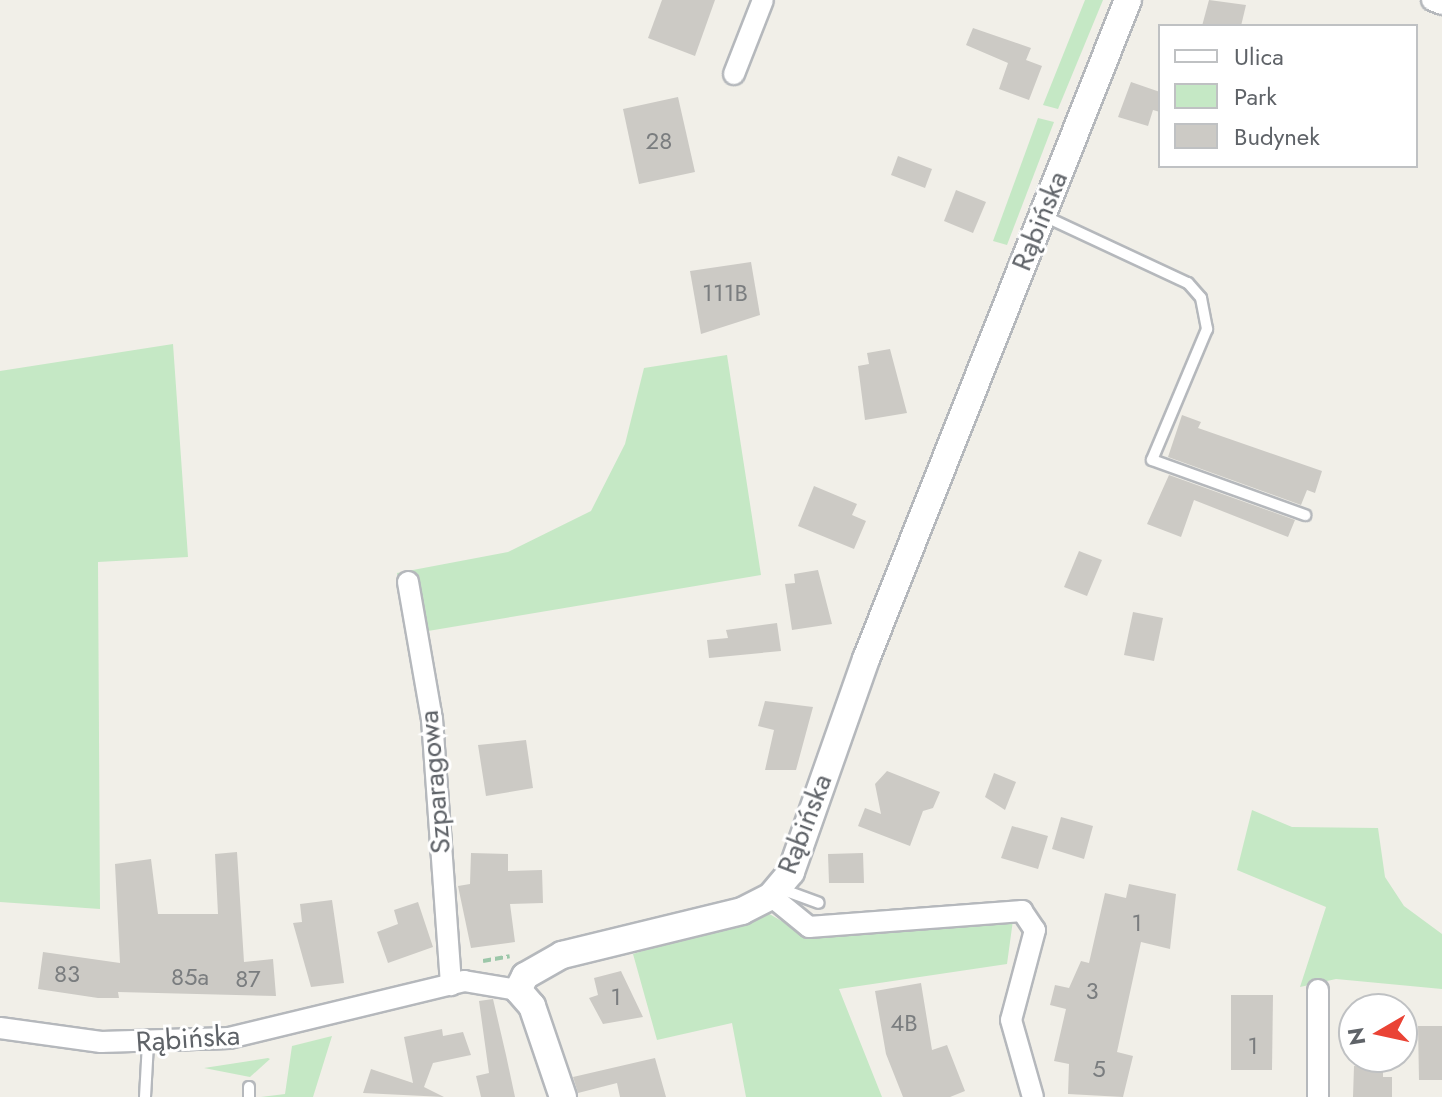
<!DOCTYPE html>
<html>
<head>
<meta charset="utf-8">
<style>
  body { margin:0 }
  #map { position:relative; width:1442px; height:1097px; overflow:hidden; background:#f1efe8; font-family:Jost,sans-serif }
  div>[style] { position:absolute }
  .green>* { inset:0; background:#c5e8c5 }
  .building>* { inset:0; background:#cccac5 }
  .path>* { height:4px; margin-top:-2px; transform-origin:0; background:repeating-linear-gradient(90deg,#9cc7a9 0 8px,transparent 0 12px) }
  .roads { filter:drop-shadow(2px 0 #b5b8bc) drop-shadow(-2px 0 #b5b8bc) drop-shadow(0 2px #b5b8bc) drop-shadow(0 -2px #b5b8bc) }
  .service>* { height:10px; margin:-5px; padding:0 5px; transform-origin:5px; border-radius:5px; background:#fff }
  .minor>* { height:20px; margin:-10px; padding:0 10px; transform-origin:10px; border-radius:10px; background:#fff }
  .tertiary>* { height:26px; margin:-13px; padding:0 13px; transform-origin:13px; border-radius:13px; background:#fff }
  span { translate:-50% -50%; white-space:nowrap; text-align:center; line-height:1.15; -webkit-text-stroke:6px #fff; paint-order:stroke }
  .number-label { font-size:24px; color:#7a7d7f }
  .number-label span { -webkit-text-stroke-width:0 }
  .street-label { font-size:28px; color:#5f6368 }
  .legend { position:absolute; left:1158px; top:24px; width:260px; height:144px; box-sizing:border-box; background:#fff; border:2px solid #bfc1c3; margin:0; padding:10px 14px; list-style:none; font-size:24px; color:#5f6368 }
  .legend li { display:flex; align-items:center; gap:16px; height:40px }
  .legend b { width:40px; border:2px solid #bfc1c3 }
  .north { position:absolute; left:1338px; top:993px; width:80px; height:80px; box-sizing:border-box; background:#fff; border:2px solid #bfc1c3; border-radius:50%; rotate:261deg; font-size:22px; font-weight:700; line-height:32px; text-align:center; color:#5f6368 }
  .north::after { content:''; display:block; margin:auto; width:28px; height:36px; background:#ea4335; clip-path:polygon(50% 0,100% 100%,50% 72%,0 100%) }
</style>
</head>
<body>
<div id="map">
  <div class="green">
    <i style="clip-path:polygon(1085px 0,1103px 0,1058px 109px,1043px 105px)"></i>
    <i style="clip-path:polygon(1038px 118px,1054px 122px,1007px 245px,993px 241px)"></i>
    <i style="clip-path:polygon(173px 344px,188px 557px,98px 562px,100px 909px,0 902px,0 371px)"></i>
    <i style="clip-path:polygon(727px 355px,761px 575px,428px 631px,441px 703px,457px 957px,438px 961px,421px 710px,397px 573px,508px 552px,591px 511px,625px 444px,644px 368px)"></i>
    <i style="clip-path:polygon(1252px 810px,1292px 827px,1378px 828px,1385px 877px,1404px 906px,1442px 934px,1442px 989px,1336px 979px,1300px 987px,1326px 907px,1237px 870px)"></i>
    <i style="clip-path:polygon(766px 912px,809px 937px,1013px 920px,1007px 964px,839px 989px,882px 1097px,746px 1097px,732px 1023px,657px 1040px,633px 954px)"></i>
    <i style="clip-path:polygon(332px 1036px,313px 1097px,261px 1097px,285px 1094px,292px 1046px)"></i>
    <i style="clip-path:polygon(270px 1059px,250px 1077px,204px 1068px,268px 1058px)"></i>
  </div>
  <div class="building">
    <i style="clip-path:polygon(662px 0,715px 0,695px 56px,648px 38px)"></i>
    <i style="clip-path:polygon(1209px 0,1246px 5px,1241px 26px,1202px 26px)"></i>
    <i style="clip-path:polygon(973px 28px,1031px 48px,1026px 60px,1042px 66px,1029px 100px,999px 89px,1008px 63px,966px 45px)"></i>
    <i style="clip-path:polygon(1131px 82px,1160px 92px,1160px 112px,1153px 110px,1148px 126px,1118px 117px)"></i>
    <i style="clip-path:polygon(678px 97px,695px 172px,639px 184px,623px 109px)"></i>
    <i style="clip-path:polygon(898px 156px,932px 169px,925px 188px,891px 175px)"></i>
    <i style="clip-path:polygon(956px 190px,986px 202px,973px 233px,944px 221px)"></i>
    <i style="clip-path:polygon(751px 262px,760px 315px,701px 334px,690px 271px)"></i>
    <i style="clip-path:polygon(890px 349px,907px 413px,865px 420px,858px 366px,869px 364px,867px 353px)"></i>
    <i style="clip-path:polygon(1182px 415px,1201px 422px,1198px 428px,1322px 471px,1315px 493px,1307px 490px,1301px 505px,1168px 457px)"></i>
    <i style="clip-path:polygon(1169px 475px,1295px 520px,1288px 537px,1194px 500px,1181px 537px,1147px 524px)"></i>
    <i style="clip-path:polygon(814px 486px,857px 504px,852px 515px,866px 521px,854px 549px,798px 526px)"></i>
    <i style="clip-path:polygon(1079px 551px,1102px 560px,1087px 596px,1064px 587px)"></i>
    <i style="clip-path:polygon(818px 570px,832px 624px,792px 630px,785px 584px,795px 583px,794px 574px)"></i>
    <i style="clip-path:polygon(1133px 612px,1163px 618px,1154px 661px,1124px 655px)"></i>
    <i style="clip-path:polygon(777px 623px,781px 651px,709px 658px,707px 640px,728px 638px,726px 630px)"></i>
    <i style="clip-path:polygon(765px 701px,813px 707px,796px 770px,765px 770px,774px 730px,758px 726px)"></i>
    <i style="clip-path:polygon(526px 740px,533px 788px,486px 796px,478px 745px)"></i>
    <i style="clip-path:polygon(887px 771px,940px 792px,933px 808px,923px 811px,910px 846px,858px 826px,865px 808px,881px 814px,875px 784px)"></i>
    <i style="clip-path:polygon(994px 773px,1016px 782px,1005px 810px,985px 797px)"></i>
    <i style="clip-path:polygon(1061px 817px,1093px 826px,1084px 859px,1052px 849px)"></i>
    <i style="clip-path:polygon(1012px 826px,1048px 836px,1038px 869px,1001px 858px)"></i>
    <i style="clip-path:polygon(237px 852px,244px 962px,273px 959px,276px 996px,118px 992px,119px 998px,98px 998px,38px 989px,43px 952px,120px 963px,115px 864px,151px 859px,158px 914px,218px 914px,215px 854px)"></i>
    <i style="clip-path:polygon(471px 853px,508px 854px,508px 871px,542px 870px,543px 903px,510px 904px,515px 942px,471px 948px,458px 886px,470px 884px)"></i>
    <i style="clip-path:polygon(863px 853px,864px 883px,829px 883px,828px 854px)"></i>
    <i style="clip-path:polygon(1129px 884px,1176px 894px,1170px 949px,1141px 942px,1117px 1052px,1133px 1056px,1123px 1097px,1068px 1094px,1069px 1064px,1054px 1061px,1066px 1009px,1050px 1005px,1055px 985px,1069px 988px,1081px 961px,1089px 963px,1105px 893px,1126px 898px)"></i>
    <i style="clip-path:polygon(332px 900px,344px 983px,311px 987px,293px 923px,302px 922px,300px 904px)"></i>
    <i style="clip-path:polygon(418px 902px,433px 947px,388px 963px,377px 932px,398px 924px,394px 910px)"></i>
    <i style="clip-path:polygon(621px 971px,643px 1017px,603px 1024px,589px 998px,598px 995px,594px 978px)"></i>
    <i style="clip-path:polygon(921px 983px,932px 1050px,947px 1045px,965px 1091px,950px 1097px,903px 1097px,886px 1054px,875px 991px)"></i>
    <i style="clip-path:polygon(1231px 995px,1273px 995px,1272px 1070px,1231px 1070px)"></i>
    <i style="clip-path:polygon(493px 999px,506px 1055px,515px 1097px,481px 1097px,476px 1076px,489px 1073px,479px 1001px)"></i>
    <i style="clip-path:polygon(1418px 1026px,1442px 1026px,1442px 1080px,1419px 1080px)"></i>
    <i style="clip-path:polygon(442px 1029px,443px 1036px,463px 1032px,471px 1055px,433px 1063px,424px 1087px,444px 1097px,363px 1093px,371px 1069px,413px 1083px,404px 1037px)"></i>
    <i style="clip-path:polygon(655px 1058px,666px 1097px,620px 1097px,617px 1083px,578px 1093px,573px 1077px)"></i>
    <i style="clip-path:polygon(1354px 1066px,1383px 1067px,1383px 1077px,1392px 1077px,1392px 1097px,1353px 1097px)"></i>
  </div>
  <div class="path">
    <i style="left:483px;top:961px;width:27px;rotate:-10deg"></i>
  </div>
  <div class="roads">
    <div class="service">
      <i style="left:1044px;top:216px;width:159px;rotate:25deg"></i>
      <i style="left:1188px;top:283px;width:20px;rotate:49deg"></i>
      <i style="left:1201px;top:298px;width:32px;rotate:79deg"></i>
      <i style="left:1207px;top:329px;width:142px;rotate:112.8deg"></i>
      <i style="left:1152px;top:460px;width:163px;rotate:19.8deg"></i>
      <i style="left:781px;top:889px;width:40px;rotate:20.2deg"></i>
      <i style="left:249px;top:1087px;width:10px;rotate:90deg"></i>
      <i style="left:145px;top:1097px;width:53px;rotate:-86.8deg"></i>
    </div>
    <div class="minor">
      <i style="left:1432px;top:0;width:11px;rotate:22deg"></i>
      <i style="left:734px;top:74px;width:79px;rotate:-68.6deg"></i>
      <i style="left:408px;top:582px;width:139px;rotate:80.1deg"></i>
      <i style="left:432px;top:719px;width:267px;rotate:85.9deg"></i>
      <i style="left:771px;top:896px;width:49px;rotate:39.2deg"></i>
      <i style="left:809px;top:927px;width:214px;rotate:-4.3deg"></i>
      <i style="left:1022px;top:911px;width:23px;rotate:56deg"></i>
      <i style="left:1035px;top:930px;width:93px;rotate:104.9deg"></i>
      <i style="left:1011px;top:1020px;width:80px;rotate:74.1deg"></i>
      <i style="left:1318px;top:990px;width:107px;rotate:90deg"></i>
      <i style="left:0;top:1028px;width:102px;rotate:7.9deg"></i>
      <i style="left:101px;top:1042px;width:128px;rotate:-1.8deg"></i>
      <i style="left:229px;top:1038px;width:242px;rotate:-13.6deg"></i>
      <i style="left:464px;top:981px;width:55px;rotate:9.5deg"></i>
    </div>
    <div class="tertiary">
      <i style="left:563px;top:1097px;width:96px;rotate:-108.8deg"></i>
      <i style="left:532px;top:1006px;width:21px;rotate:-131deg"></i>
      <i style="left:518px;top:990px;width:16px;rotate:-63deg"></i>
      <i style="left:525px;top:976px;width:43px;rotate:-29.6deg"></i>
      <i style="left:562px;top:955px;width:185px;rotate:-13.7deg"></i>
      <i style="left:742px;top:911px;width:33px;rotate:-27deg"></i>
      <i style="left:771px;top:896px;width:31px;rotate:-50deg"></i>
      <i style="left:791px;top:872px;width:226px;rotate:-70.6deg"></i>
      <i style="left:866px;top:659px;width:709px;rotate:-68.32deg"></i>
    </div>
  </div>
  <div class="number-label">
    <span style="left:659px;top:141px">28</span>
    <span style="left:725px;top:293px">111B</span>
    <span style="left:1137px;top:923px">1</span>
    <span style="left:67px;top:974px">83</span>
    <span style="left:190px;top:977px">85a</span>
    <span style="left:248px;top:979px">87</span>
    <span style="left:1092px;top:991px">3</span>
    <span style="left:616px;top:997px">1</span>
    <span style="left:904px;top:1023px">4B</span>
    <span style="left:1253px;top:1046px">1</span>
    <span style="left:1099px;top:1069px">5</span>
  </div>
  <div class="street-label">
    <span style="left:1040px;top:221px;rotate:-68deg">Rąbińska</span>
    <span style="left:435px;top:782px;rotate:-95deg">Szparagowa</span>
    <span style="left:805px;top:824px;rotate:-69deg">Rąbińska</span>
    <span style="left:188px;top:1039px;rotate:-4deg">Rąbińska</span>
  </div>
  <ul class="legend">
  <li><b style="height:10px;background:#fff"></b>Ulica</li>
  <li><b style="height:22px;background:#c5e8c5"></b>Park</li>
  <li><b style="height:22px;background:#cccac5"></b>Budynek</li>
  </ul>
  <div class="north">N</div>
</div>
</body>
</html>
